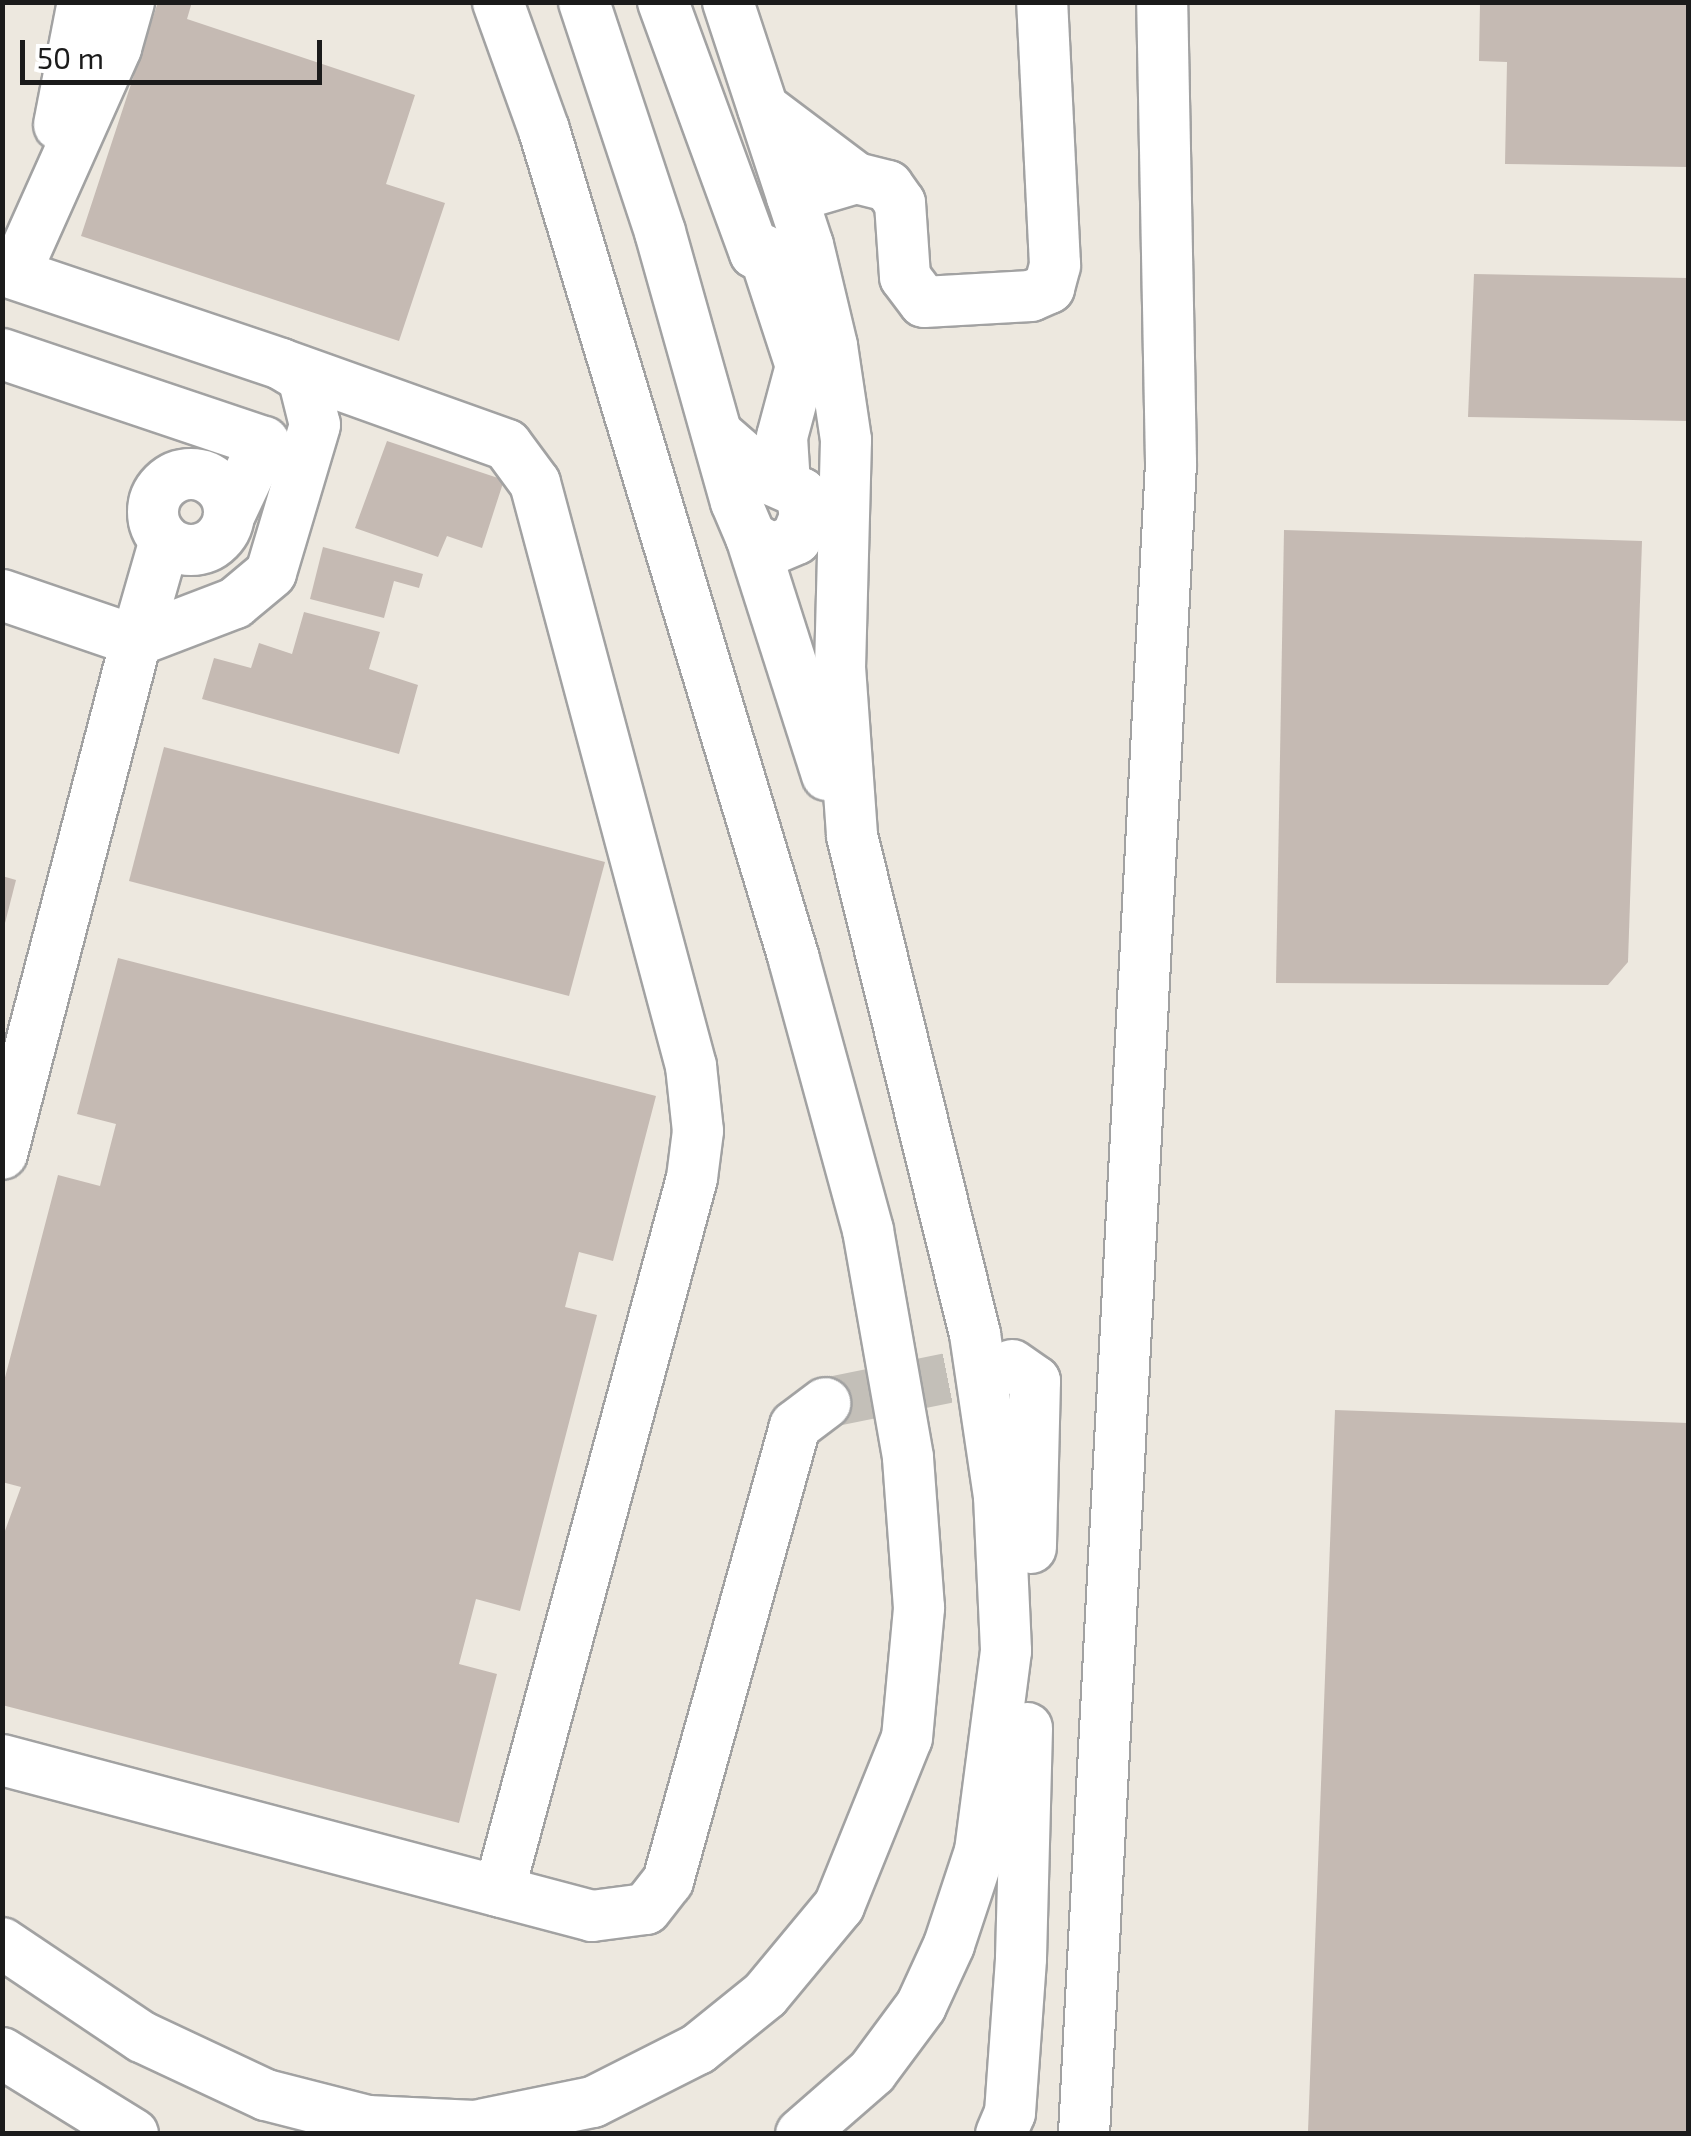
<!DOCTYPE html>
<html>
<head>
<meta charset="utf-8">
<style>
  body { margin:0 }
  #map { position:relative; width:1691px; height:2136px; overflow:hidden; background:#ede8df; font-family:"Exo 2",sans-serif }
  div>[style] { position:absolute }
  .building>* { inset:0; background:#c5bab3 }
  .minor-tunnel>* { height:50px; margin-top:-25px; transform-origin:0; background:repeating-linear-gradient(90deg,#c3bfb8 0 50px,transparent 0 75px) }
  .roads { filter:drop-shadow(2px 0 #a2a2a2) drop-shadow(-2px 0 #a2a2a2) drop-shadow(0 2px #a2a2a2) drop-shadow(0 -2px #a2a2a2) }
  .minor>* { height:50px; margin:-25px; padding:0 25px; transform-origin:25px; border-radius:25px; background:#fff }
  .minor>.ring { margin:-25px; padding:0; box-sizing:content-box; background:none; border:50px solid #fff; border-radius:50% }
  span { translate:-50% -50%; white-space:nowrap; text-align:center; line-height:1.15; -webkit-text-stroke:10px #fff; paint-order:stroke }
  .frame { position:absolute; inset:0; border:5px solid #1b1b1b; pointer-events:none }
  .scale { position:absolute; left:20px; top:40px; width:302px; height:45px; box-sizing:border-box; border:5px solid #1b1b1b; border-top:0; padding-left:12px; font-size:30px; line-height:35px; white-space:nowrap; color:#1b1b1b; -webkit-text-stroke:8px #fff; paint-order:stroke }
</style>
</head>
<body>
<div id="map">
  <div class="building">
    <i style="clip-path:polygon(158px 2px,192px 2px,187px 19px,415px 95px,386px 184px,445px 203px,399px 341px,81px 236px)"></i>
    <i style="clip-path:polygon(1480px 2px,1688px 2px,1688px 167px,1505px 164px,1507px 62px,1479px 61px)"></i>
    <i style="clip-path:polygon(1474px 274px,1688px 278px,1688px 421px,1468px 417px)"></i>
    <i style="clip-path:polygon(387px 441px,504px 480px,482px 548px,447px 536px,438px 557px,355px 528px)"></i>
    <i style="clip-path:polygon(1284px 530px,1642px 541px,1628px 962px,1608px 985px,1276px 983px)"></i>
    <i style="clip-path:polygon(323px 547px,423px 574px,419px 588px,394px 581px,384px 618px,310px 599px)"></i>
    <i style="clip-path:polygon(304px 612px,380px 632px,369px 669px,418px 685px,399px 754px,202px 699px,214px 658px,251px 668px,259px 643px,292px 654px)"></i>
    <i style="clip-path:polygon(164px 747px,605px 862px,569px 996px,129px 881px)"></i>
    <i style="clip-path:polygon(2px 876px,16px 880px,4px 927px,2px 927px)"></i>
    <i style="clip-path:polygon(118px 958px,656px 1096px,613px 1261px,579px 1252px,565px 1307px,597px 1315px,520px 1611px,476px 1599px,459px 1664px,497px 1674px,459px 1823px,2px 1705px,2px 1539px,21px 1487px,2px 1482px,2px 1389px,58px 1175px,100px 1186px,116px 1124px,77px 1114px)"></i>
    <i style="clip-path:polygon(1335px 1410px,1688px 1423px,1688px 2134px,1308px 2132px)"></i>
  </div>
  <div class="minor-tunnel">
    <i style="left:825px;top:1403px;width:191px;rotate:-11.5deg"></i>
  </div>
  <div class="roads">
    <div class="minor">
      <i style="left:584px;top:2px;width:242px;rotate:71.7deg"></i>
      <i style="left:660px;top:232px;width:280px;rotate:74.3deg"></i>
      <i style="left:736px;top:502px;width:38px;rotate:67deg"></i>
      <i style="left:751px;top:537px;width:25px;rotate:29deg"></i>
      <i style="left:773px;top:549px;width:25px;rotate:-23deg"></i>
      <i style="left:796px;top:539px;width:24px;rotate:-68deg"></i>
      <i style="left:805px;top:517px;width:24px;rotate:-99deg"></i>
      <i style="left:801px;top:493px;width:36px;rotate:-156deg"></i>
      <i style="left:768px;top:478px;width:62px;rotate:-138.9deg"></i>
      <i style="left:663px;top:2px;width:267px;rotate:69.9deg"></i>
      <i style="left:755px;top:253px;width:9px;rotate:-21deg"></i>
      <i style="left:763px;top:250px;width:122px;rotate:71.9deg"></i>
      <i style="left:801px;top:366px;width:73px;rotate:105deg"></i>
      <i style="left:782px;top:437px;width:48px;rotate:86.4deg"></i>
      <i style="left:728px;top:2px;width:256px;rotate:71.8deg"></i>
      <i style="left:808px;top:245px;width:104px;rotate:76.6deg"></i>
      <i style="left:832px;top:346px;width:95px;rotate:81.5deg"></i>
      <i style="left:846px;top:440px;width:227px;rotate:91.5deg"></i>
      <i style="left:840px;top:667px;width:169px;rotate:85.9deg"></i>
      <i style="left:852px;top:836px;width:513px;rotate:76.13deg"></i>
      <i style="left:975px;top:1334px;width:164px;rotate:81.6deg"></i>
      <i style="left:999px;top:1496px;width:155px;rotate:87.4deg"></i>
      <i style="left:1006px;top:1651px;width:202px;rotate:97.4deg"></i>
      <i style="left:980px;top:1851px;width:99px;rotate:108.3deg"></i>
      <i style="left:949px;top:1945px;width:67px;rotate:114.7deg"></i>
      <i style="left:921px;top:2006px;width:82px;rotate:126.6deg"></i>
      <i style="left:872px;top:2072px;width:94px;rotate:138.9deg"></i>
      <i style="left:763px;top:108px;width:116px;rotate:37deg"></i>
      <i style="left:59px;top:125px;width:125px;rotate:-79deg"></i>
      <i style="left:792px;top:197px;width:67px;rotate:-16.5deg"></i>
      <i style="left:856px;top:178px;width:33px;rotate:14deg"></i>
      <i style="left:888px;top:186px;width:21px;rotate:55deg"></i>
      <i style="left:900px;top:203px;width:74px;rotate:86.1deg"></i>
      <i style="left:905px;top:277px;width:31px;rotate:53deg"></i>
      <i style="left:924px;top:302px;width:107px;rotate:-3.2deg"></i>
      <i style="left:1031px;top:296px;width:20px;rotate:-24deg"></i>
      <i style="left:1049px;top:288px;width:24px;rotate:-75deg"></i>
      <i style="left:1055px;top:265px;width:263px;rotate:-92.8deg"></i>
      <i style="left:2px;top:270px;width:294px;rotate:18.6deg"></i>
      <i style="left:281px;top:364px;width:26px;rotate:31deg"></i>
      <i style="left:303px;top:377px;width:49px;rotate:76deg"></i>
      <i style="left:315px;top:425px;width:154px;rotate:106.6deg"></i>
      <i style="left:271px;top:573px;width:47px;rotate:140.2deg"></i>
      <i style="left:235px;top:603px;width:106px;rotate:159deg"></i>
      <i style="left:136px;top:641px;width:530px;rotate:104.64deg"></i>
      <i style="left:15px;top:274px;width:248px;rotate:-65.9deg"></i>
      <i style="left:116px;top:48px;width:48px;rotate:-74.2deg"></i>
      <i style="left:2px;top:354px;width:276px;rotate:18.6deg"></i>
      <i style="left:264px;top:442px;width:82px;rotate:115.3deg"></i>
      <i style="left:281px;top:364px;width:240px;rotate:19.7deg"></i>
      <i style="left:507px;top:445px;width:47px;rotate:53.6deg"></i>
      <i style="left:535px;top:483px;width:604px;rotate:75.02deg"></i>
      <i style="left:691px;top:1066px;width:65px;rotate:83.9deg"></i>
      <i style="left:698px;top:1131px;width:47px;rotate:97.3deg"></i>
      <i style="left:692px;top:1178px;width:739px;rotate:105.15deg"></i>
      <i class="ring" style="left:153px;top:474px;width:26px;height:26px"></i>
      <i style="left:751px;top:537px;width:250px;rotate:72.3deg"></i>
      <i style="left:2px;top:595px;width:142px;rotate:18.9deg"></i>
      <i style="left:136px;top:641px;width:105px;rotate:-74deg"></i>
      <i style="left:1012px;top:1365px;width:28px;rotate:35deg"></i>
      <i style="left:1035px;top:1381px;width:167px;rotate:91.4deg"></i>
      <i style="left:2px;top:1760px;width:610px;rotate:14.81deg"></i>
      <i style="left:592px;top:1916px;width:54px;rotate:-7.4deg"></i>
      <i style="left:646px;top:1909px;width:36px;rotate:-52deg"></i>
      <i style="left:668px;top:1881px;width:472px;rotate:-74.4deg"></i>
      <i style="left:795px;top:1426px;width:38px;rotate:-37deg"></i>
      <i style="left:2px;top:1943px;width:169px;rotate:33.9deg"></i>
      <i style="left:142px;top:2037px;width:137px;rotate:25.1deg"></i>
      <i style="left:266px;top:2095px;width:105px;rotate:14.3deg"></i>
      <i style="left:368px;top:2121px;width:107px;rotate:2.7deg"></i>
      <i style="left:475px;top:2126px;width:120px;rotate:-11.5deg"></i>
      <i style="left:593px;top:2102px;width:118px;rotate:-26.8deg"></i>
      <i style="left:698px;top:2049px;width:86px;rotate:-38.9deg"></i>
      <i style="left:765px;top:1995px;width:116px;rotate:-50.3deg"></i>
      <i style="left:839px;top:1906px;width:181px;rotate:-68deg"></i>
      <i style="left:907px;top:1738px;width:131px;rotate:-84.7deg"></i>
      <i style="left:919px;top:1608px;width:151px;rotate:-94.2deg"></i>
      <i style="left:908px;top:1457px;width:230px;rotate:-100deg"></i>
      <i style="left:868px;top:1230px;width:281px;rotate:-105.3deg"></i>
      <i style="left:794px;top:959px;width:866px;rotate:-106.78deg"></i>
      <i style="left:544px;top:130px;width:136px;rotate:-109.8deg"></i>
      <i style="left:2px;top:2053px;width:154px;rotate:31.7deg"></i>
      <i style="left:1001px;top:2134px;width:23px;rotate:-67deg"></i>
      <i style="left:1010px;top:2113px;width:155px;rotate:-85.9deg"></i>
      <i style="left:1021px;top:1958px;width:230px;rotate:-88.5deg"></i>
      <i style="left:1084px;top:2134px;width:1674px;rotate:-87.02deg"></i>
      <i style="left:1171px;top:462px;width:460px;rotate:-91.1deg"></i>
    </div>
  </div>
  <div class="frame"></div>
  <div class="scale">50 m</div>
</div>
</body>
</html>
